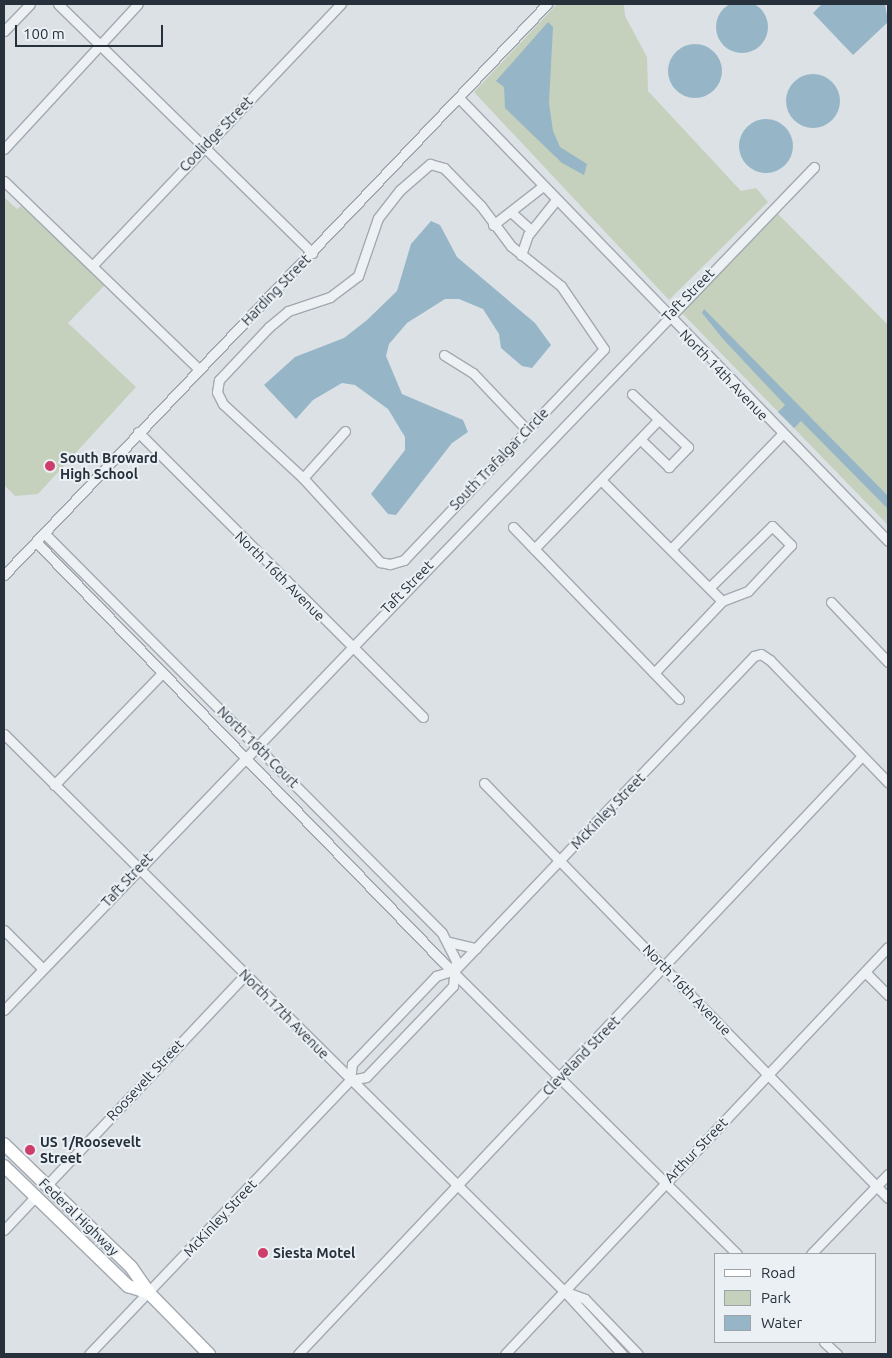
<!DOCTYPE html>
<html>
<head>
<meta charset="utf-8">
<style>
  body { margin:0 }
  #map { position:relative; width:892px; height:1358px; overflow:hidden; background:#dce1e6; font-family:Ubuntu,sans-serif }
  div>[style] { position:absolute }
  .green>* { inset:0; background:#c5d0bd }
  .water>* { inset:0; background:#96b6c7 }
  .round { border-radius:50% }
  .roads { filter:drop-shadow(1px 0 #a2a9b0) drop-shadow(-1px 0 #a2a9b0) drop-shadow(0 1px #a2a9b0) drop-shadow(0 -1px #a2a9b0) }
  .minor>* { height:9px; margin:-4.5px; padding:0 4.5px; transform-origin:4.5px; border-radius:4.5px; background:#eef1f4 }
  .primary>* { height:12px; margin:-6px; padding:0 6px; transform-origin:6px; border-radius:6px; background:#fff }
  .dots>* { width:14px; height:14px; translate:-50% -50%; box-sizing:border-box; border:2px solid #ebf0f4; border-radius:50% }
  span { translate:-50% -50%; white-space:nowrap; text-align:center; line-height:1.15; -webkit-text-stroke:4px #ebf0f4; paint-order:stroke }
  .street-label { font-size:14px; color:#26313c }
  .poi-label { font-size:14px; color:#26313c; font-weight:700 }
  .left { translate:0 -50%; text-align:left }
  .frame { position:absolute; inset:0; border:5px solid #26313c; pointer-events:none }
  .legend { position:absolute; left:714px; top:1253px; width:162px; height:90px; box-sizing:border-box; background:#ebf0f4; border:1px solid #9ca4aa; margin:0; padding:6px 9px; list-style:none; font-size:15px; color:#26313c }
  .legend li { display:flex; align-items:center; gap:10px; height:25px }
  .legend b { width:25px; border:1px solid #9ca4aa }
  .scale { position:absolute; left:15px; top:25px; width:148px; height:22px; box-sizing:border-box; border:2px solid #26313c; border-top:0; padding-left:6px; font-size:15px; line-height:18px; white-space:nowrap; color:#26313c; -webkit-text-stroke:4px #ebf0f4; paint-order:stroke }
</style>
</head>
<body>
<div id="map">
  <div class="green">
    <i style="clip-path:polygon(557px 4px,624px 4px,625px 16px,647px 57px,648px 91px,741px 191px,756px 188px,768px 202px,669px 300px,474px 92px)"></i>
    <i style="clip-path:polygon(5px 198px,17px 209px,21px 206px,105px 285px,68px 323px,136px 387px,38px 494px,15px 496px,4px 485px)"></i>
    <i style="clip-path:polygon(778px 214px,888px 325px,888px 525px,682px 313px)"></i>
  </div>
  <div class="water">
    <i class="round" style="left:716px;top:1px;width:52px;height:52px"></i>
    <i style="clip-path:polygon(822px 4px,885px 4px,888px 22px,853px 55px,813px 13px)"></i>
    <i style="clip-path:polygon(548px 22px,553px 27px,549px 103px,553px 131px,560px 147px,587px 164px,584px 175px,562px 163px,505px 108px,504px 87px,496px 81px)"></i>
    <i class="round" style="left:668px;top:44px;width:54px;height:54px"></i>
    <i class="round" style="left:786px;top:74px;width:54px;height:54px"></i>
    <i class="round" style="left:739px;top:119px;width:54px;height:54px"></i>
    <i style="clip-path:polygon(431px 221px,440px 225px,457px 257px,535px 323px,551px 345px,532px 368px,522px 366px,501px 348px,499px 334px,483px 309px,459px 299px,445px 299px,407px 323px,389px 344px,386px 356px,402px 394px,463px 420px,468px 432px,452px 443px,396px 515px,388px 514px,371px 494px,405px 450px,405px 437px,388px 409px,355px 385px,342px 383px,313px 400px,296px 419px,264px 385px,295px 357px,344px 338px,367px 320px,397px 291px,411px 244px)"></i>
    <i style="clip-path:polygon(704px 309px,888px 496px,888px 509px,801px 421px,794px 428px,778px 412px,785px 405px,723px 339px,702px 313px)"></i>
  </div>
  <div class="roads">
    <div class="minor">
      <i style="left:58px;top:4px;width:356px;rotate:44.4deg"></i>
      <i style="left:4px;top:31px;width:37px;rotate:-46deg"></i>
      <i style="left:459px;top:98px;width:617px;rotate:45.92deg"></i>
      <i style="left:4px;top:149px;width:197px;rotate:-47.3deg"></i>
      <i style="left:430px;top:164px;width:15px;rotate:16deg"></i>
      <i style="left:444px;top:168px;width:53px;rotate:45.8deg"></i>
      <i style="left:481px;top:206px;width:50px;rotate:53.1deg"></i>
      <i style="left:511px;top:246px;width:64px;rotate:38.7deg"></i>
      <i style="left:561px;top:286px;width:76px;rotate:55.7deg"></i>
      <i style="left:604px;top:349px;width:291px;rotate:133.5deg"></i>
      <i style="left:404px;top:560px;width:15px;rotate:164deg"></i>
      <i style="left:390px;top:564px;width:10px;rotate:-169deg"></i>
      <i style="left:380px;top:562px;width:114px;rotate:-132.5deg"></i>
      <i style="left:303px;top:478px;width:109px;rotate:-137.2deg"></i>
      <i style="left:223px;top:404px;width:13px;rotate:-117deg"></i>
      <i style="left:217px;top:392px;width:12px;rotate:-81deg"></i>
      <i style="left:219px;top:380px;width:73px;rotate:-46.7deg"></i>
      <i style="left:269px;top:327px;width:25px;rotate:-40deg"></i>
      <i style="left:288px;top:311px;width:44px;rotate:-18.4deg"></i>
      <i style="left:330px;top:297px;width:35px;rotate:-37deg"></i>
      <i style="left:358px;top:276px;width:61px;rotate:-71deg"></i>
      <i style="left:378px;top:218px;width:36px;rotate:-52deg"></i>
      <i style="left:400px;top:190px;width:40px;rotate:-41deg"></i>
      <i style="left:4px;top:181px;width:271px;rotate:44deg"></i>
      <i style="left:512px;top:213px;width:25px;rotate:42deg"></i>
      <i style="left:493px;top:225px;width:63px;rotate:-38deg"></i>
      <i style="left:521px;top:255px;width:21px;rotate:-71deg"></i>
      <i style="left:528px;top:235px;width:45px;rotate:-51.3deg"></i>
      <i style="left:93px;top:265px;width:360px;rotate:-46.5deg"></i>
      <i style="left:444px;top:355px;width:34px;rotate:32deg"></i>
      <i style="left:473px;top:373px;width:79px;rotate:46.5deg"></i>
      <i style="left:632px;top:394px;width:77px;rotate:43.4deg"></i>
      <i style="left:688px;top:447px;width:28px;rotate:134deg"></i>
      <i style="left:669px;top:467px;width:40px;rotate:-136deg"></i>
      <i style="left:138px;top:432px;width:403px;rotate:45deg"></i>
      <i style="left:303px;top:478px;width:63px;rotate:-48.2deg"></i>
      <i style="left:601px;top:480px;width:171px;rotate:45deg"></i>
      <i style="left:513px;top:527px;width:239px;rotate:46deg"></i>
      <i style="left:44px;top:533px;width:564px;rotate:45.14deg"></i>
      <i style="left:442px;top:933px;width:31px;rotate:63deg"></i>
      <i style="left:456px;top:961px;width:25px;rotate:97deg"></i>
      <i style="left:453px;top:986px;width:126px;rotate:133.7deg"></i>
      <i style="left:366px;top:1077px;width:16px;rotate:169deg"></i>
      <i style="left:350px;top:1080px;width:378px;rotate:133.6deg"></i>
      <i style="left:36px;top:542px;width:582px;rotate:45.9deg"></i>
      <i style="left:441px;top:960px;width:417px;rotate:44.8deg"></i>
      <i style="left:673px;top:547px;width:156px;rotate:-46deg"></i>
      <i style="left:534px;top:549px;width:180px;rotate:-46.1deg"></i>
      <i style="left:4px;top:575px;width:788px;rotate:-46.44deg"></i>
      <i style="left:712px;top:585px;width:84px;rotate:-44.5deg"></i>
      <i style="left:772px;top:526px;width:27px;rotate:45deg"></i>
      <i style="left:791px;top:545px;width:63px;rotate:133.1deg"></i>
      <i style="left:748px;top:591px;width:28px;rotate:159deg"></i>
      <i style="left:831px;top:602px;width:83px;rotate:46.5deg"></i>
      <i style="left:654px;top:673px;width:99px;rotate:-46.6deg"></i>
      <i style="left:4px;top:734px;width:791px;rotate:44.85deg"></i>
      <i style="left:565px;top:1292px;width:84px;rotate:47.4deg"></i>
      <i style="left:484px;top:783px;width:579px;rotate:45.77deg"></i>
      <i style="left:54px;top:785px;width:156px;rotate:-46deg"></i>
      <i style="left:4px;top:930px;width:55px;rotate:45deg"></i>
      <i style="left:449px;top:942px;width:28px;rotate:13deg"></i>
      <i style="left:865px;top:972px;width:33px;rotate:45deg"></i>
      <i style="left:4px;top:1010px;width:1169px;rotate:-46.14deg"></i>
      <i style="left:350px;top:1080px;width:16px;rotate:-83deg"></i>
      <i style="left:352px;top:1064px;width:122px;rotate:-46.3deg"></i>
      <i style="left:436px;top:976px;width:20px;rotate:-18deg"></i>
      <i style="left:455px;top:970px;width:434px;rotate:-46.4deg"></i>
      <i style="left:754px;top:656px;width:7px;rotate:-16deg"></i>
      <i style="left:761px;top:654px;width:11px;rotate:34deg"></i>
      <i style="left:770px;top:660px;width:170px;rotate:46deg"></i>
      <i style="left:47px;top:1185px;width:287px;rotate:-46.7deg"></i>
      <i style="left:4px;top:1230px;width:45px;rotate:-46.8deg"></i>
      <i style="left:811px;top:1254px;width:111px;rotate:-46.1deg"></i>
      <i style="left:566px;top:1292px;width:20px;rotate:20deg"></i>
      <i style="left:585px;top:1299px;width:76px;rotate:46.1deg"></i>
      <i style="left:824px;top:1342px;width:18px;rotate:43deg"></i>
      <i style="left:298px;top:1354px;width:822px;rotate:-46.68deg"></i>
      <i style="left:505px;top:1354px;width:559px;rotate:-46.74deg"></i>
    </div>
    <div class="primary">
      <i style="left:4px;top:1144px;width:177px;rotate:44.1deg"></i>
      <i style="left:131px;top:1267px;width:32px;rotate:55deg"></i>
      <i style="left:149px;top:1293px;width:86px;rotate:45.5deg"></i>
      <i style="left:4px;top:1166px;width:173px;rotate:44.1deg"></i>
      <i style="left:128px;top:1286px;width:22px;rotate:18deg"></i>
    </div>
  </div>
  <div class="dots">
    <i style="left:50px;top:466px;background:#ce3e6b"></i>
    <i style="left:30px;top:1150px;background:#ce3e6b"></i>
    <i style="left:263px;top:1253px;background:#ce3e6b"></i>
  </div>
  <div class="street-label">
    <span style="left:216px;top:134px;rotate:-46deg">Coolidge Street</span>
    <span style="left:276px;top:290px;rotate:-46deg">Harding Street</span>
    <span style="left:688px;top:295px;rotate:-46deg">Taft Street</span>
    <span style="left:724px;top:375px;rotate:46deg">North 14th Avenue</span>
    <span style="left:499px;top:459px;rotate:-46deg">South Trafalgar Circle</span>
    <span style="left:280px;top:576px;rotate:45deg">North 16th Avenue</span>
    <span style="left:407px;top:587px;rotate:-46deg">Taft Street</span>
    <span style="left:258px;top:747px;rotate:45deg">North 16th Court</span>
    <span style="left:608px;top:811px;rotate:-46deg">McKinley Street</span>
    <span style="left:127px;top:880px;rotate:-47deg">Taft Street</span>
    <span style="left:687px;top:990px;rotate:46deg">North 16th Avenue</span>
    <span style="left:284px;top:1014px;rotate:45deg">North 17th Avenue</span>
    <span style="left:581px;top:1056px;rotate:-46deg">Cleveland Street</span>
    <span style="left:145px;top:1080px;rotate:-47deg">Roosevelt Street</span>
    <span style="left:696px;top:1150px;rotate:-46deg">Arthur Street</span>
    <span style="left:79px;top:1217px;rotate:44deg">Federal Highway</span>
    <span style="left:220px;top:1218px;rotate:-47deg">McKinley Street</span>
  </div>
  <div class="poi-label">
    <span class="left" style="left:60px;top:466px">South Broward<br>High School</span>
    <span class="left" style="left:40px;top:1150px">US 1/Roosevelt<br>Street</span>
    <span class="left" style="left:273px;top:1253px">Siesta Motel</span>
  </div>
  <div class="frame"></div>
  <ul class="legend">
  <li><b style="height:6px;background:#fff"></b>Road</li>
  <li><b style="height:14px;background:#c5d0bd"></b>Park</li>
  <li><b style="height:14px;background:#96b6c7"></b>Water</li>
  </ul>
  <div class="scale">100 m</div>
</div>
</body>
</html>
